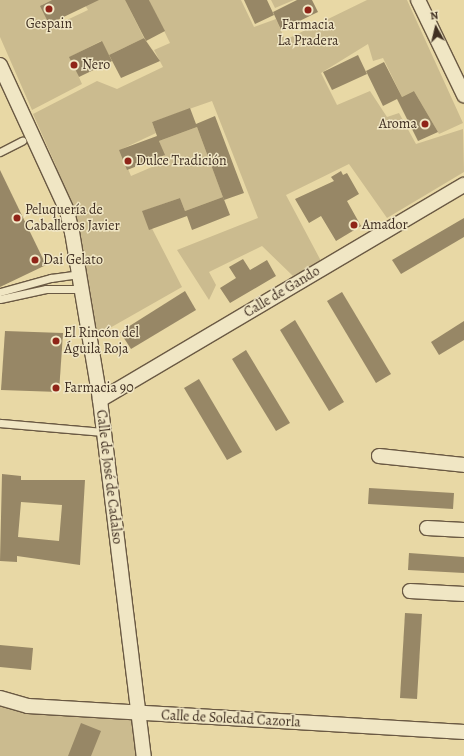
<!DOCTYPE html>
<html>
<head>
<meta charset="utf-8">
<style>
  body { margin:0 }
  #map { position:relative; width:464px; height:756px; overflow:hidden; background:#e8d8a5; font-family:Alegreya,serif }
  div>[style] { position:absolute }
  .green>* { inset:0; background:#cbbb8f }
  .building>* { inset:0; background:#978766 }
  .roads { filter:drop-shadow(1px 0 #6a5943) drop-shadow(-1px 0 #6a5943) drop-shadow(0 1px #6a5943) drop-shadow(0 -1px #6a5943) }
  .service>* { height:7px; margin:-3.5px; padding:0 3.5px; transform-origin:3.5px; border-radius:3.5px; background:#f0e6c4 }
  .minor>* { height:14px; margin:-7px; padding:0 7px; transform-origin:7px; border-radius:7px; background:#f0e6c4 }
  .dots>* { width:11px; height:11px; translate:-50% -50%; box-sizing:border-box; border:2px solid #f0e6c4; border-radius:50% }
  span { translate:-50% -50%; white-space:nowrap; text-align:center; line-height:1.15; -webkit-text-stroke:3px #f0e6c4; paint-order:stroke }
  .poi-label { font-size:14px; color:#402f22 }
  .left { translate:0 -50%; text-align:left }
  .right { translate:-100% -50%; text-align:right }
  .street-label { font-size:14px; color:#402f22 }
  .north { position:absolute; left:416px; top:8px; width:40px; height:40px; -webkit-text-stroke:3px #f0e6c4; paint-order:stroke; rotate:352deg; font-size:11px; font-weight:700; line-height:16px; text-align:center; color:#402f22 }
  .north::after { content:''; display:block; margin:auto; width:14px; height:18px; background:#402f22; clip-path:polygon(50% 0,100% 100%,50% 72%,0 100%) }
</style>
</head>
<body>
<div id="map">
  <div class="green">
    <i style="clip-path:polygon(0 0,52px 0,42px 5px,52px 27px,88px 10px,82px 0,125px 0,144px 38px,109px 55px,101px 41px,70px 57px,82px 84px,32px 110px,0 37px)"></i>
    <i style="clip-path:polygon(149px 0,241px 0,254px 27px,276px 19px,285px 40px,367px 0,407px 0,463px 123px,439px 134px,414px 91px,402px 97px,383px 58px,373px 61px,368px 44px,321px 73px,337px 105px,370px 91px,387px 117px,399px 113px,416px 144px,463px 129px,464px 172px,387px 218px,349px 164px,286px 195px,321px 261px,293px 276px,262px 246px,209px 272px,216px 285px,209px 300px,177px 250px,258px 218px,212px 101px,152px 122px,156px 133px,120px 150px,131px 176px,166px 161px,159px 141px,197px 127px,223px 197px,185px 211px,180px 198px,143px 211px,182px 287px,94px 337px,56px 166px,33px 114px,97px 81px,117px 89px,163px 67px,154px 50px,170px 43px)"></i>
    <i style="clip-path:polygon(271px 0,294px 0,275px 8px)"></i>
    <i style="clip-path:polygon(0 702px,139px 714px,143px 756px,0 756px)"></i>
  </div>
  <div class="building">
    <i style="clip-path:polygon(52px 0,99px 0,49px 24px,40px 6px)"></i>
    <i style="clip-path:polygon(125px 0,149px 0,165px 31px,146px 41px)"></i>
    <i style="clip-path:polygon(244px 0,267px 0,274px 15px,255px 24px)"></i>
    <i style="clip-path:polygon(297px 0,312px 0,318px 12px,281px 30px,273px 12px)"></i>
    <i style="clip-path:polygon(144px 38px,160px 61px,121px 78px,109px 55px)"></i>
    <i style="clip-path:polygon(102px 41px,112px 61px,79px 77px,69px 57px)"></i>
    <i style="clip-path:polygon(358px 55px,367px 74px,332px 90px,323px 72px)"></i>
    <i style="clip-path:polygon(384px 62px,402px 97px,414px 91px,438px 132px,418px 141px,397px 99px,383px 106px,366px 71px)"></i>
    <i style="clip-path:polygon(190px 108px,196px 124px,215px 116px,244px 193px,224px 200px,197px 127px,159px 141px,165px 155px,127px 170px,119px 150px,157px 136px,152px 122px)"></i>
    <i style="clip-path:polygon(0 170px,46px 265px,0 287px)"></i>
    <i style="clip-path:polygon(341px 171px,343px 175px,347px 173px,359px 194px,347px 201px,361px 226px,336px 241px,321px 216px,309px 223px,295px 199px,334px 181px,331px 177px)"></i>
    <i style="clip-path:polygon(223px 197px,230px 215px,192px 230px,187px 216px,149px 230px,142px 211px,180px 198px,185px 211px)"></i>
    <i style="clip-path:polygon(464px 218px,464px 237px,401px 274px,392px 260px)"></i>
    <i style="clip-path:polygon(243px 259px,250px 270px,267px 260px,276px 276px,230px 303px,220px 288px,236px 278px,229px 267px)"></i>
    <i style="clip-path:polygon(185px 291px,196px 310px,131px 349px,120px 332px)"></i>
    <i style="clip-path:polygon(342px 292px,391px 374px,376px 383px,327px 301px)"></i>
    <i style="clip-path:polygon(295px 320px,344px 402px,329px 411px,280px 330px)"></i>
    <i style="clip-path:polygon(464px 321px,464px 340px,439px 355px,431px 342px)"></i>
    <i style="clip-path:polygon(5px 331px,63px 333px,59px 392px,1px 390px)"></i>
    <i style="clip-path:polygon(246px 350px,290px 423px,276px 431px,232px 359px)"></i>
    <i style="clip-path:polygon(199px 379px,242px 452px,227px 460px,184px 388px)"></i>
    <i style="clip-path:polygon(evenodd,2px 474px,21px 476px,21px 480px,85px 480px,80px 565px,17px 556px,17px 562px,0 561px,2px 474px,21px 502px,62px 505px,59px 541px,18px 537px,21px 502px)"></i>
    <i style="clip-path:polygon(369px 488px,454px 493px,453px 509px,368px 504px)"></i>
    <i style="clip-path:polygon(409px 553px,464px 557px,464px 573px,408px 570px)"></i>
    <i style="clip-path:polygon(405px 613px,422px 614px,417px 699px,400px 698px)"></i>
    <i style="clip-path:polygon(0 645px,33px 648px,31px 670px,0 667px)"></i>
    <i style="clip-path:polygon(81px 723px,101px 731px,91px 756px,68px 756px)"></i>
  </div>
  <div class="roads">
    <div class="service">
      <i style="left:0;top:152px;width:25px;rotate:-27deg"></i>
      <i style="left:0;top:292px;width:53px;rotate:-15.4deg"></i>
      <i style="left:51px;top:278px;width:28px;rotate:-8deg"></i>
      <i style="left:0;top:299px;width:47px;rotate:-12.3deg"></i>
      <i style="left:46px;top:289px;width:36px"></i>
      <i style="left:0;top:423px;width:103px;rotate:5deg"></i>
    </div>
    <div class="minor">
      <i style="left:418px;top:0;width:106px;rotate:64.2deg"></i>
      <i style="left:0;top:65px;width:161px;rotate:65.3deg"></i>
      <i style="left:67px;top:211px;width:22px;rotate:77deg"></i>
      <i style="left:72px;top:232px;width:170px;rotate:80.5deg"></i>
      <i style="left:100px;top:400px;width:359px;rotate:83deg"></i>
      <i style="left:100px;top:400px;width:423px;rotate:-30.6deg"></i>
      <i style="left:379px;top:456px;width:85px;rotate:6deg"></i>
      <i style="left:427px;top:528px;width:37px;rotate:3deg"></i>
      <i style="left:410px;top:591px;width:54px;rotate:3.2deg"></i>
      <i style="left:0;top:698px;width:29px;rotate:16deg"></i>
      <i style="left:28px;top:706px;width:437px;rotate:3.4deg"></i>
    </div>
  </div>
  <div class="dots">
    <i style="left:49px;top:9px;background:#8f2418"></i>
    <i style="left:308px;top:10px;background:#8f2418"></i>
    <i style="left:74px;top:65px;background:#8f2418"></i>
    <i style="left:425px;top:124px;background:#8f2418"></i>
    <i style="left:128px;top:161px;background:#8f2418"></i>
    <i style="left:17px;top:218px;background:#8f2418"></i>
    <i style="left:354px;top:225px;background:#8f2418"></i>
    <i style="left:35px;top:260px;background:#8f2418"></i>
    <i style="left:56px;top:341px;background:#8f2418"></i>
    <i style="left:56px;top:388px;background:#8f2418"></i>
  </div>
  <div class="poi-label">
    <span style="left:49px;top:24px">Gespain</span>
    <span style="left:308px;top:33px">Farmacia<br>La Pradera</span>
    <span class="left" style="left:82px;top:65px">Nero</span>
    <span class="right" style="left:417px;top:124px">Aroma</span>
    <span class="left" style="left:136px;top:161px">Dulce Tradición</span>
    <span class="left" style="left:25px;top:218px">Peluquería de<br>Caballeros Javier</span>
    <span class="left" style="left:362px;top:225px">Amador</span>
    <span class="left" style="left:43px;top:260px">Dai Gelato</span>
    <span class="left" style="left:64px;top:341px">El Rincón del<br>Águila Roja</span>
    <span class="left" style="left:64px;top:388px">Farmacia 90</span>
  </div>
  <div class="street-label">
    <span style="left:282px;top:292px;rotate:-31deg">Calle de Gando</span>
    <span style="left:109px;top:477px;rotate:83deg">Calle de José de Cadalso</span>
    <span style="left:231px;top:719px;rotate:3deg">Calle de Soledad Cazorla</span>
  </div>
  <div class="north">N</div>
</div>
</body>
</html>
